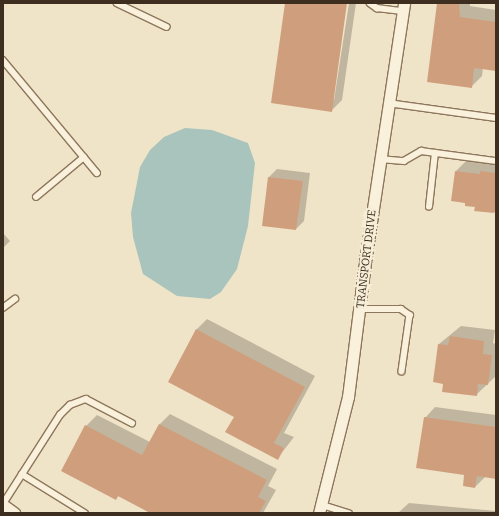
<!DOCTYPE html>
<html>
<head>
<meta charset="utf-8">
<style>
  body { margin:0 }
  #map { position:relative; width:499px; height:516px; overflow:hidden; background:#f0e4c8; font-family:Bitter,serif }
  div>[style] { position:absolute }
  .water>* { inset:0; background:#a9c4bc }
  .shadow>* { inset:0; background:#0003 }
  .building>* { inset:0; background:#cf9f7d }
  .roads { filter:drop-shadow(1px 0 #8d765c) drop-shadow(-1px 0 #8d765c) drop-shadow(0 1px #8d765c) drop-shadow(0 -1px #8d765c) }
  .service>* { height:5.5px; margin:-2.75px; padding:0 2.75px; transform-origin:2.75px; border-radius:2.75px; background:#faf1dc }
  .minor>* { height:11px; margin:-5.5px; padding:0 5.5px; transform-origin:5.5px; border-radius:5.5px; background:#faf1dc }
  span { translate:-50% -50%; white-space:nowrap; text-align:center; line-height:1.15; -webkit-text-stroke:4px #f7eed8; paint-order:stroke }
  .street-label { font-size:11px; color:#3d2e20 }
  .frame { position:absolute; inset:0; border:4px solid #3d2e20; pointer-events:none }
</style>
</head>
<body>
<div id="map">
  <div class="water">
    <i style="clip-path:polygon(185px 128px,212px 130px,248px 143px,255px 163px,248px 226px,237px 269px,221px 292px,210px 299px,177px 296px,143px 274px,133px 237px,131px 213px,140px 167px,150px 150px,164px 137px)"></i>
  </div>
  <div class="shadow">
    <i style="clip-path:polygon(286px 3px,346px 3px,332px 100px,334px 100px,349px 3px,356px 3px,342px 100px,331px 111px)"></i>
    <i style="clip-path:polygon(438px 3px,470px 3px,470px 6px,496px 10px,496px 70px,483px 68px,482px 76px,471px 87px)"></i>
    <i style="clip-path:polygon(467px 160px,496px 162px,496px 209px,452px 200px,456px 171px)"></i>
    <i style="clip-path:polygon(277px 169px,310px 173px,304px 221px,296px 229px,269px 177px)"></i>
    <i style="clip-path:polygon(3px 233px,10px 241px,3px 248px)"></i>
    <i style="clip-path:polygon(207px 319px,315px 376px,284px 433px,294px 437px,277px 459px,235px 416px,196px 330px)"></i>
    <i style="clip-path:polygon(461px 326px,495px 330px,493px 343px,496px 344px,496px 376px,476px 395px,444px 383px,439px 344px)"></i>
    <i style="clip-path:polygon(435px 407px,496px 415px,496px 478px,486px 476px,475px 487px,425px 418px)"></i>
    <i style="clip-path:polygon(170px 414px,277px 469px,268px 486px,276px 490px,263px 513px,152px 513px,119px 496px,116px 498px,62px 471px,86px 426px,97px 415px,150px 442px,160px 424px)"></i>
    <i style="clip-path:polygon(409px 503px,496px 511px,496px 513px,398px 513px)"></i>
  </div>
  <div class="building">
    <i style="clip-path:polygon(285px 3px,347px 3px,332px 112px,271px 103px)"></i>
    <i style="clip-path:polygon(437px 3px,459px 3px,460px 17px,496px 22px,496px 71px,474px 68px,472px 88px,427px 82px)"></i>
    <i style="clip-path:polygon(455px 171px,480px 174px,480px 171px,496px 173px,496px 210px,494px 213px,474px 211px,475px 207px,465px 206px,465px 203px,451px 201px)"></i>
    <i style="clip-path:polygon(268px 177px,303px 181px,296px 230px,262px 226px)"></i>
    <i style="clip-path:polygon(196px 329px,305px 387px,274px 443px,284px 448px,278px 460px,225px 432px,234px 417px,168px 382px)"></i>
    <i style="clip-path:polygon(450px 336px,484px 341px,483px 354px,492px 355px,488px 385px,478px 384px,477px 396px,442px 392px,443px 384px,433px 382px,438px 344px,448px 345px)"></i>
    <i style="clip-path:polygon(424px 417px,496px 427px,496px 479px,477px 476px,475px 488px,463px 486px,464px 475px,416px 468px)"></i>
    <i style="clip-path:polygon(159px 424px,267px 480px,258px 497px,266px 501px,259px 513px,150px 513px,118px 496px,116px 500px,61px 471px,85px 425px,142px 455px)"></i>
  </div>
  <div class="roads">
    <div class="service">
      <i style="left:117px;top:3px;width:55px;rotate:25.6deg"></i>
      <i style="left:370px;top:3px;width:9px;rotate:36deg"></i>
      <i style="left:377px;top:8px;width:25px;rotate:7deg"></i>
      <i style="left:3px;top:60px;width:147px;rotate:50.2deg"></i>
      <i style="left:388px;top:103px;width:109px;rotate:7.9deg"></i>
      <i style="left:380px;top:159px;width:24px;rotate:5deg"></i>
      <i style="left:404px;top:161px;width:20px;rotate:-30deg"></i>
      <i style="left:421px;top:151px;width:76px;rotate:7.6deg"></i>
      <i style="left:36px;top:197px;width:62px;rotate:-39.8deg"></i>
      <i style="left:429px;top:207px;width:54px;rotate:-83.7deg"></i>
      <i style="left:3px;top:308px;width:15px;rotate:-37deg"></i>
      <i style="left:360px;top:309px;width:41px"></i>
      <i style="left:401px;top:309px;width:11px;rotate:34deg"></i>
      <i style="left:410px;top:315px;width:57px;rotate:98.1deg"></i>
      <i style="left:22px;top:474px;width:74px;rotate:31.8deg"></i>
      <i style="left:3px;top:504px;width:106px;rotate:-57.4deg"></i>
      <i style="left:60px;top:415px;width:14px;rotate:-45deg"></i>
      <i style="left:70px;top:405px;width:17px;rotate:-21deg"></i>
      <i style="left:86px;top:399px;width:52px;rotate:27.6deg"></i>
      <i style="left:322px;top:505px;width:28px;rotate:17deg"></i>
    </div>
    <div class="minor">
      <i style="left:3px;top:505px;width:14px;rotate:36deg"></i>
      <i style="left:319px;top:513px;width:120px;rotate:-76deg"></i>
      <i style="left:348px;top:397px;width:143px;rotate:-82.8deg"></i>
      <i style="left:366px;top:255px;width:255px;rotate:-81.4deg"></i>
    </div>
  </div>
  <div class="street-label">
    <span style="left:367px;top:259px;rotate:-83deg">TRANSPORT DRIVE</span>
  </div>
  <div class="frame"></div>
</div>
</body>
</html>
